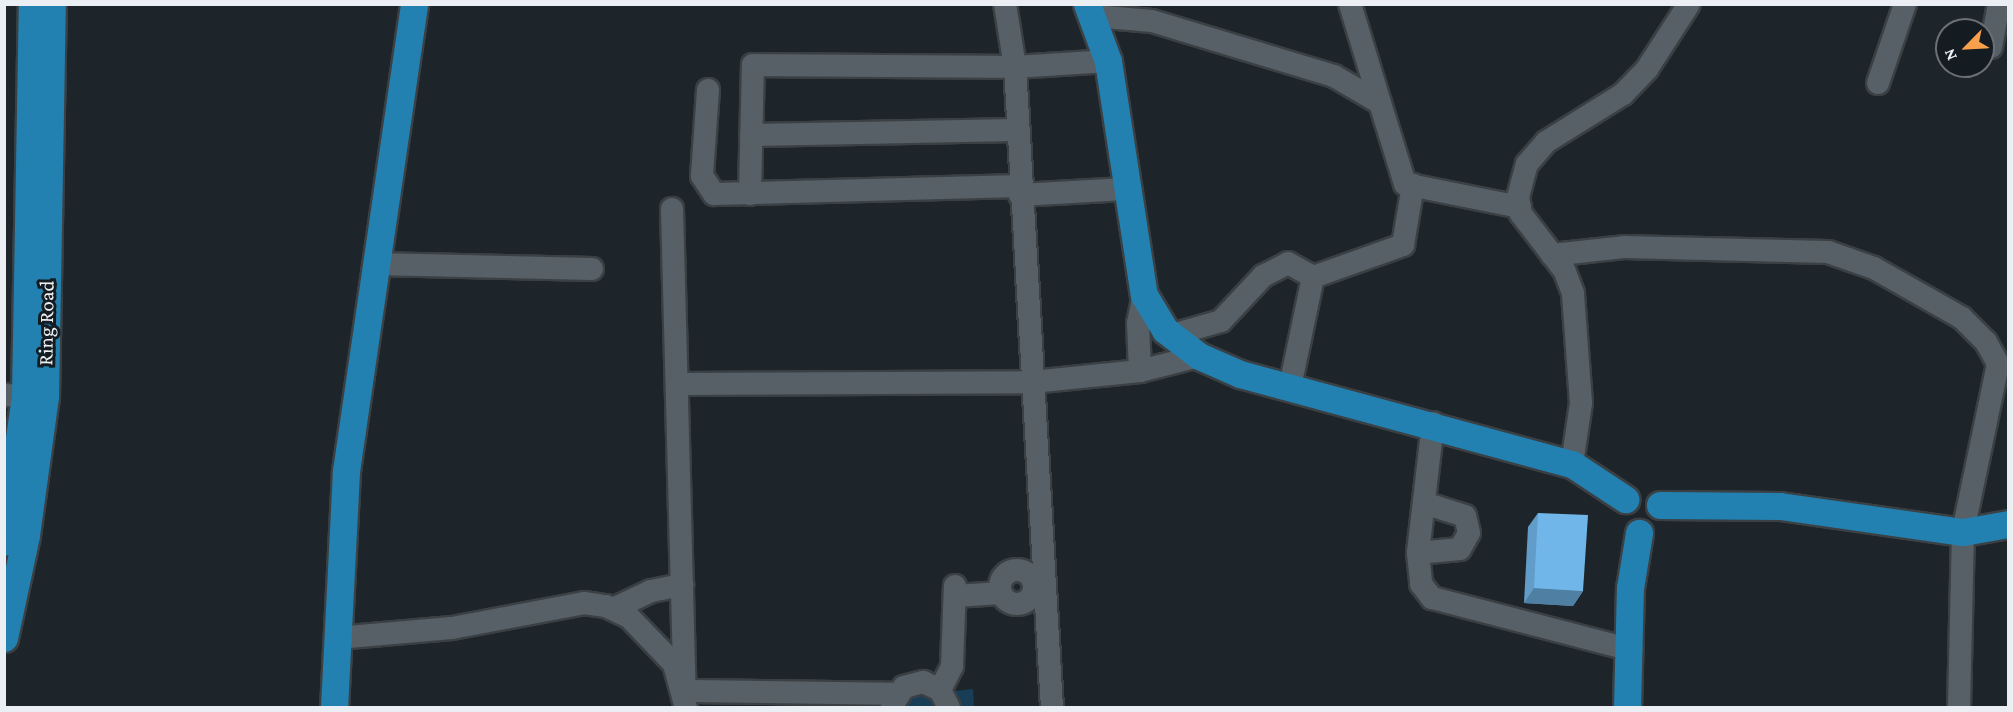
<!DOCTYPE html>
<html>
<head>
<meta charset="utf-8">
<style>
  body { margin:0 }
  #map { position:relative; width:2013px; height:712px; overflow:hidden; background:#1e252a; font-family:"Crimson Pro",serif }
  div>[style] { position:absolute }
  .green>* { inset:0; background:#173d57 }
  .roads { filter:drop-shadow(2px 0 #3a4044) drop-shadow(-2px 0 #3a4044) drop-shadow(0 2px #3a4044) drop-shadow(0 -2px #3a4044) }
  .minor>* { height:22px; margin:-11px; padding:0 11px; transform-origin:11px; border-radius:11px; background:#576066 }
  .minor>.ring { margin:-11px; padding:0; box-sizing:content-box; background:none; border:22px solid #576066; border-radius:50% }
  .major>* { height:27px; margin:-13.5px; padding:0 13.5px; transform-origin:13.5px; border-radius:13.5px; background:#2381b1 }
  .wall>* { inset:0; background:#619dc8 }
  .shaded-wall>* { inset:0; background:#4f7fa3 }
  .building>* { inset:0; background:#71b6e9 }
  span { translate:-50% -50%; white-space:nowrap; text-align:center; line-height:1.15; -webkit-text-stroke:6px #141b21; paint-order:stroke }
  .street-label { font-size:21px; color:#ebeff3 }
  .frame { position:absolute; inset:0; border:6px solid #ebeff3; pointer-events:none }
  .north { position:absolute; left:1935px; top:18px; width:60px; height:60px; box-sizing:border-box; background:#141b21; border:2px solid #6a7075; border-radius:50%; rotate:246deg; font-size:16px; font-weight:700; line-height:24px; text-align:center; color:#ebeff3 }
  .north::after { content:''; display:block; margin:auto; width:21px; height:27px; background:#f8a04b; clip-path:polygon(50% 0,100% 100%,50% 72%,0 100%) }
</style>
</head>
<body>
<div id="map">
  <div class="green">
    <i style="clip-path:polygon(973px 689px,974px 707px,806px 707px)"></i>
  </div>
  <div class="roads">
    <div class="minor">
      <i style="left:1350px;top:4px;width:103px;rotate:73.1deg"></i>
      <i style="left:1094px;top:16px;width:58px;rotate:4.9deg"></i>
      <i style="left:1152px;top:21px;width:190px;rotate:16.8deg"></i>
      <i style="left:1334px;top:76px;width:53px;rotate:30.4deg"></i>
      <i style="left:1380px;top:103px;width:85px;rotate:72.8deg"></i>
      <i style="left:1405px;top:184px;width:117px;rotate:11.3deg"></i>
      <i style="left:1991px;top:47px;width:44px;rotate:-79.5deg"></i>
      <i style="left:1878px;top:83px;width:83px;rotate:-71.1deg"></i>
      <i style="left:708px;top:90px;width:86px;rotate:94deg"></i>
      <i style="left:702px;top:176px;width:22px;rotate:56deg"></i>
      <i style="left:714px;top:194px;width:306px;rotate:-1.5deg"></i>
      <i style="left:751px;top:135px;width:267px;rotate:-1.1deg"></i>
      <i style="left:750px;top:194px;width:129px;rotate:-88.7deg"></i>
      <i style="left:753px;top:65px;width:262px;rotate:0.4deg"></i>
      <i style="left:1015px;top:67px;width:64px;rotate:-99deg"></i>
      <i style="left:1020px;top:195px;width:105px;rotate:-3.3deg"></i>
      <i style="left:672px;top:209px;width:482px;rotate:88.5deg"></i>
      <i style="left:685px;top:691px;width:212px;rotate:0.8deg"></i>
      <i style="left:1552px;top:255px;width:72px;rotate:-6.3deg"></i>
      <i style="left:1624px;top:247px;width:204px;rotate:1.4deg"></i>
      <i style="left:1828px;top:252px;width:49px;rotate:19.2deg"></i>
      <i style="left:1874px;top:268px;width:101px;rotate:29.6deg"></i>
      <i style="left:1962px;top:318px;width:34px;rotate:45deg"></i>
      <i style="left:1986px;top:342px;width:25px;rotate:61deg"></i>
      <i style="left:1998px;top:364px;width:172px;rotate:101.8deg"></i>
      <i style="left:1963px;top:532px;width:176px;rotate:91.3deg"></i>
      <i style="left:376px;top:264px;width:216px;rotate:1.3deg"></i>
      <i style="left:1172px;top:335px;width:51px;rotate:-15.9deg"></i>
      <i style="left:1221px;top:321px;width:62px;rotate:-47deg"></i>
      <i style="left:1263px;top:276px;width:28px;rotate:-27deg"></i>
      <i style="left:1288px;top:263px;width:29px;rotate:29deg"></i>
      <i style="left:1140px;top:371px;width:48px;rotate:-92.4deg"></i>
      <i style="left:1138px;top:323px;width:29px;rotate:-78deg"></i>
      <i style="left:677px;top:384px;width:355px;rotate:-0.3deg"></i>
      <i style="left:1032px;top:382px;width:109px;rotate:-5.8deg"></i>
      <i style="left:1140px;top:371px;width:61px;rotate:-14.3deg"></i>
      <i style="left:1290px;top:387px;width:112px;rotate:-78.2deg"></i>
      <i style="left:1313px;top:277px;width:96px;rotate:-19.6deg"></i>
      <i style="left:1403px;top:245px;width:61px;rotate:-80.5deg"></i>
      <i style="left:4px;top:395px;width:21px;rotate:3deg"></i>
      <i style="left:1433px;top:423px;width:131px;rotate:96.6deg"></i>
      <i style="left:1418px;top:553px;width:31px;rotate:84deg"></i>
      <i style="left:1421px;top:584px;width:18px;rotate:52deg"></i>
      <i style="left:1432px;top:598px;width:206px;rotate:14.6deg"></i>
      <i style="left:1572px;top:464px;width:62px;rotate:-81.6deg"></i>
      <i style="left:1581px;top:403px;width:110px;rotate:-94.2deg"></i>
      <i style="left:1573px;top:293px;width:25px;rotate:-111deg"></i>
      <i style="left:1564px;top:270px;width:71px;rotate:-127.5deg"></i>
      <i style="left:1521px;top:214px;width:17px;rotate:-100deg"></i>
      <i style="left:1518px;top:197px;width:34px;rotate:-75deg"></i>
      <i style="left:1527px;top:164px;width:29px;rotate:-49deg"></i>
      <i style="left:1546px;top:142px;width:91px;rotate:-31.9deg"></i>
      <i style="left:1623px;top:94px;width:35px;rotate:-46deg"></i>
      <i style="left:1647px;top:69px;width:77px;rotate:-57.1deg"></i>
      <i style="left:1418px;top:553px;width:42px;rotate:-5.4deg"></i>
      <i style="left:1460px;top:549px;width:18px;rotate:-61deg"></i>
      <i style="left:1469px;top:533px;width:17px;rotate:-103deg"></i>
      <i style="left:1465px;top:516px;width:43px;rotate:-162.4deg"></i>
      <i class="ring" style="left:1000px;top:570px;width:12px;height:12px"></i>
      <i style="left:955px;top:596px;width:46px;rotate:-3.7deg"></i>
      <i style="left:613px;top:609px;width:42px;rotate:-25.3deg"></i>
      <i style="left:651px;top:591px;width:32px;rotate:-11deg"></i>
      <i style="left:337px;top:638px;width:115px;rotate:-5deg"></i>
      <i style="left:452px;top:628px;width:134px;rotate:-10.7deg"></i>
      <i style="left:584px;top:603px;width:22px;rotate:8deg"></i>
      <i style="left:606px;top:606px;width:25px;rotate:26deg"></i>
      <i style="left:629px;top:617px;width:65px;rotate:46.2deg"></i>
      <i style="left:674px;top:664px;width:46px;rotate:74.7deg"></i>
      <i style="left:940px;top:690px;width:27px;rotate:-63deg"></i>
      <i style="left:952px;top:666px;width:80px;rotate:-87.9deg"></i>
      <i style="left:892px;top:706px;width:22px;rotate:-58deg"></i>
      <i style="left:904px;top:687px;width:20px;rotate:-15deg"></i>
      <i style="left:923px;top:682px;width:19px;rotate:25deg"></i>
      <i style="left:940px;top:690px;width:20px;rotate:63deg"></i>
      <i style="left:1052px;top:708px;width:642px;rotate:-93.3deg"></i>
      <i style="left:1015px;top:67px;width:93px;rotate:-3.7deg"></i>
    </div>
    <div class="major">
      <i style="left:1087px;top:4px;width:61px;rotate:69.8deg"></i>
      <i style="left:1108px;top:61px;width:237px;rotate:81.3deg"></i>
      <i style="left:1144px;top:295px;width:41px;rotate:59deg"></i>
      <i style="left:1165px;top:330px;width:43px;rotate:37.4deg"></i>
      <i style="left:1199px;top:356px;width:45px;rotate:23.7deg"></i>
      <i style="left:1240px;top:374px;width:344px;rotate:15.2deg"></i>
      <i style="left:1572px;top:464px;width:64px;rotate:33.4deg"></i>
      <i style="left:1660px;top:505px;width:120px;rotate:0.5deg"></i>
      <i style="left:1780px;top:506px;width:185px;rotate:8.1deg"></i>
      <i style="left:1963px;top:532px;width:46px;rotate:-10.1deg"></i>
      <i style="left:4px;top:542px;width:148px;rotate:-81.8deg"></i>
      <i style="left:25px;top:396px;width:392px;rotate:-89deg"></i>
      <i style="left:4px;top:638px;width:105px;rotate:-77.9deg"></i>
      <i style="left:26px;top:535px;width:139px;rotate:-82.2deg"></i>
      <i style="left:45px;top:397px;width:393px;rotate:-89deg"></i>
      <i style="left:334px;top:708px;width:237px;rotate:-87.1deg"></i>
      <i style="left:346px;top:471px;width:472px;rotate:-81.7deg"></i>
      <i style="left:1627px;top:708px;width:120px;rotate:-88.6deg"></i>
      <i style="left:1630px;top:588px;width:56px;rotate:-80.7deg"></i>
    </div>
  </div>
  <div class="wall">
    <i style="clip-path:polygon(1538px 513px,1583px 591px,1573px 606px,1524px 603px,1528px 527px)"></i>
  </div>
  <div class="shaded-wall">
    <i style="clip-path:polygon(1534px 588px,1583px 591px,1573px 606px,1524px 603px)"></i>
  </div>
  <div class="building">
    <i style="clip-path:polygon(1538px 513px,1588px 515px,1583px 591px,1534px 588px)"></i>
  </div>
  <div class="street-label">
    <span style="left:46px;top:323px;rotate:-89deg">Ring Road</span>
  </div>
  <div class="frame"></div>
  <div class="north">N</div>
</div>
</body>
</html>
